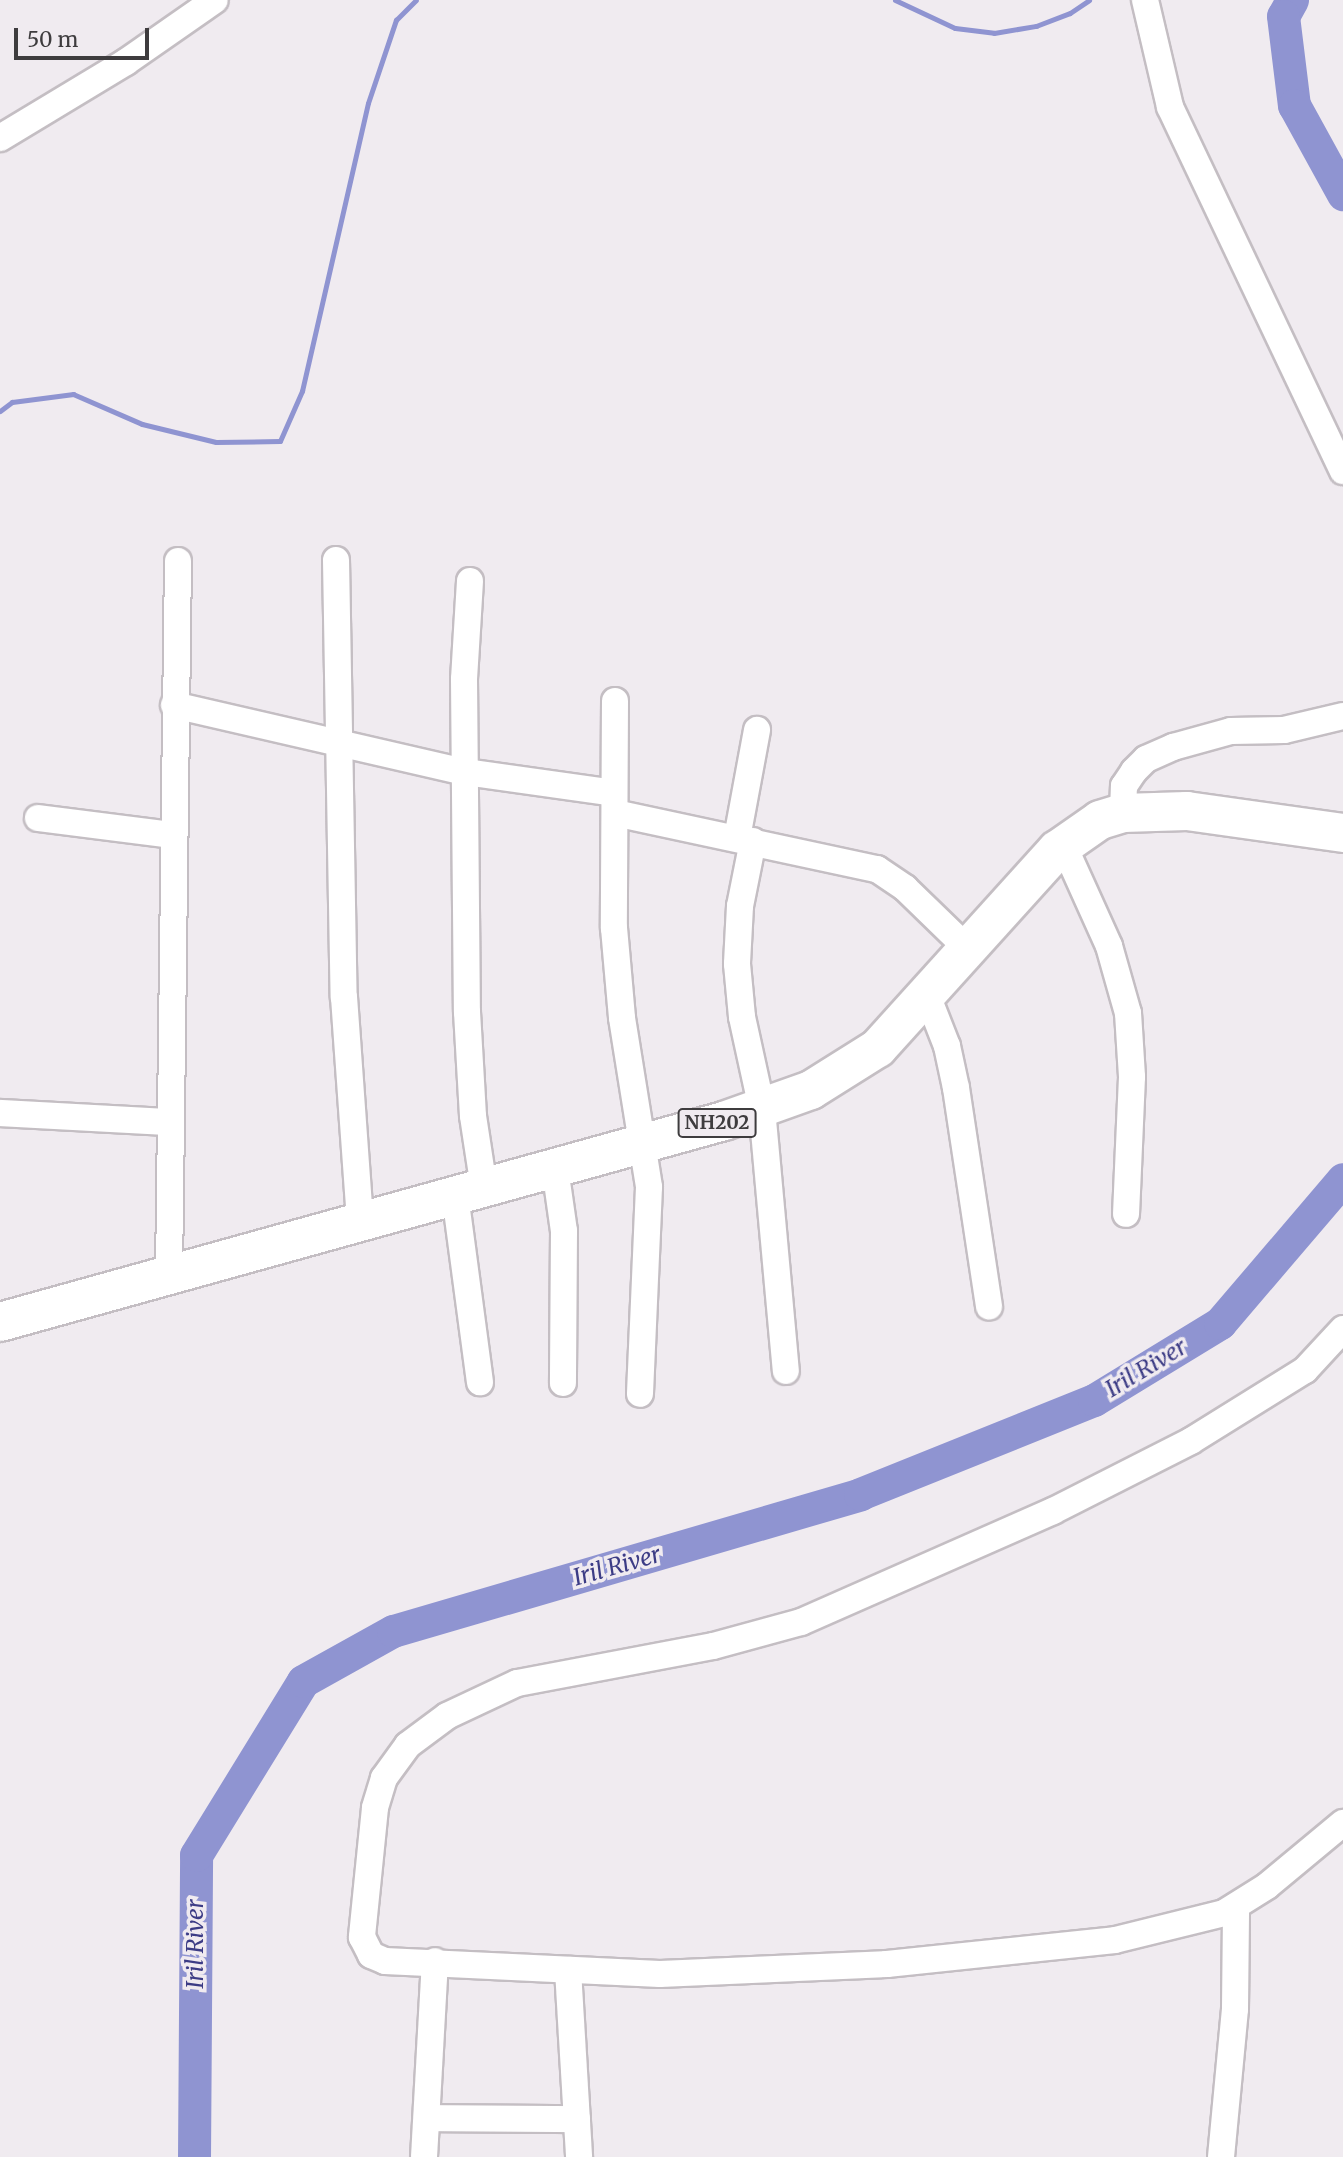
<!DOCTYPE html>
<html>
<head>
<meta charset="utf-8">
<style>
  body { margin:0 }
  #map { position:relative; width:1343px; height:2157px; overflow:hidden; background:#f0ebf0; font-family:Merriweather,serif }
  div>[style] { position:absolute }
  .stream>* { height:5px; margin:-2.5px; padding:0 2.5px; transform-origin:2.5px; border-radius:2.5px; background:#8f94d1 }
  .river>* { height:33px; margin:-16.5px; padding:0 16.5px; transform-origin:16.5px; border-radius:16.5px; background:#8f94d1 }
  .roads { filter:drop-shadow(2px 0 #c4bec3) drop-shadow(-2px 0 #c4bec3) drop-shadow(0 2px #c4bec3) drop-shadow(0 -2px #c4bec3) }
  .minor>* { height:26px; margin:-13px; padding:0 13px; transform-origin:13px; border-radius:13px; background:#fff }
  .highway>* { height:38px; margin:-19px; padding:0 19px; transform-origin:19px; border-radius:19px; background:#fff }
  span { translate:-50% -50%; white-space:nowrap; text-align:center; line-height:1.15; -webkit-text-stroke:7px #f0ebf0; paint-order:stroke }
  .shield-label span { padding:2px 5px; background:#f0ebf0; border:2px solid; border-radius:5px; -webkit-text-stroke-width:0 }
  .shield-label { font-size:19px; color:#3e3c3e; font-weight:700 }
  .water-label { font-size:23px; color:#3c3c85; font-style:italic }
  .scale { position:absolute; left:14px; top:28px; width:135px; height:32px; box-sizing:border-box; border:4px solid #3e3c3e; border-top:0; padding-left:9px; font-size:21px; line-height:24px; white-space:nowrap; color:#3e3c3e; -webkit-text-stroke:5px #f0ebf0; paint-order:stroke }
</style>
</head>
<body>
<div id="map">
  <div class="stream">
    <i style="left:895px;top:0;width:66px;rotate:25deg"></i>
    <i style="left:955px;top:28px;width:39px;rotate:7deg"></i>
    <i style="left:994px;top:33px;width:43px;rotate:-9.5deg"></i>
    <i style="left:1036px;top:26px;width:36px;rotate:-21deg"></i>
    <i style="left:1070px;top:13px;width:23px;rotate:-34deg"></i>
    <i style="left:0;top:411px;width:15px;rotate:-37deg"></i>
    <i style="left:12px;top:402px;width:62px;rotate:-7.5deg"></i>
    <i style="left:73px;top:394px;width:75px;rotate:23.5deg"></i>
    <i style="left:142px;top:424px;width:76px;rotate:13.7deg"></i>
    <i style="left:216px;top:442px;width:64px;rotate:-0.9deg"></i>
    <i style="left:280px;top:441px;width:55px;rotate:-66.3deg"></i>
    <i style="left:302px;top:391px;width:295px;rotate:-77.1deg"></i>
    <i style="left:368px;top:103px;width:88px;rotate:-71.4deg"></i>
    <i style="left:396px;top:20px;width:28px;rotate:-45deg"></i>
  </div>
  <div class="river">
    <i style="left:1292px;top:0;width:18px;rotate:119deg"></i>
    <i style="left:1283px;top:16px;width:90px;rotate:83deg"></i>
    <i style="left:1294px;top:105px;width:102px;rotate:61.2deg"></i>
    <i style="left:194px;top:2157px;width:302px;rotate:-89.6deg"></i>
    <i style="left:196px;top:1855px;width:204px;rotate:-58.4deg"></i>
    <i style="left:303px;top:1681px;width:103px;rotate:-29.1deg"></i>
    <i style="left:393px;top:1631px;width:487px;rotate:-16.3deg"></i>
    <i style="left:860px;top:1494px;width:252px;rotate:-21.9deg"></i>
    <i style="left:1094px;top:1400px;width:148px;rotate:-31.4deg"></i>
    <i style="left:1220px;top:1323px;width:189px;rotate:-49.5deg"></i>
  </div>
  <div class="roads">
    <div class="minor">
      <i style="left:1145px;top:0;width:110px;rotate:76.8deg"></i>
      <i style="left:1170px;top:107px;width:403px;rotate:64.6deg"></i>
      <i style="left:0;top:138px;width:147px;rotate:-31.1deg"></i>
      <i style="left:126px;top:62px;width:108px;rotate:-34.9deg"></i>
      <i style="left:336px;top:560px;width:437px;rotate:89deg"></i>
      <i style="left:344px;top:997px;width:226px;rotate:85.9deg"></i>
      <i style="left:470px;top:581px;width:98px;rotate:93.5deg"></i>
      <i style="left:464px;top:679px;width:333px;rotate:89.5deg"></i>
      <i style="left:467px;top:1012px;width:104px;rotate:86.7deg"></i>
      <i style="left:473px;top:1116px;width:73px;rotate:81.3deg"></i>
      <i style="left:615px;top:701px;width:227px;rotate:90.3deg"></i>
      <i style="left:614px;top:928px;width:90px;rotate:84.9deg"></i>
      <i style="left:622px;top:1018px;width:171px;rotate:80.9deg"></i>
      <i style="left:649px;top:1187px;width:207px;rotate:92.5deg"></i>
      <i style="left:174px;top:705px;width:299px;rotate:13deg"></i>
      <i style="left:465px;top:772px;width:150px;rotate:8deg"></i>
      <i style="left:615px;top:813px;width:268px;rotate:12.1deg"></i>
      <i style="left:877px;top:869px;width:34px;rotate:34deg"></i>
      <i style="left:905px;top:888px;width:86px;rotate:44.1deg"></i>
      <i style="left:1123px;top:813px;width:27px;rotate:-88deg"></i>
      <i style="left:1124px;top:786px;width:18px;rotate:-56deg"></i>
      <i style="left:1134px;top:771px;width:17px;rotate:-45deg"></i>
      <i style="left:1146px;top:759px;width:30px;rotate:-24deg"></i>
      <i style="left:1173px;top:747px;width:60px;rotate:-15.4deg"></i>
      <i style="left:1231px;top:731px;width:53px;rotate:-1.1deg"></i>
      <i style="left:1284px;top:730px;width:61px;rotate:-13.3deg"></i>
      <i style="left:38px;top:818px;width:135px;rotate:7.2deg"></i>
      <i style="left:737px;top:838px;width:110px;rotate:-79.5deg"></i>
      <i style="left:753px;top:841px;width:66px;rotate:101.3deg"></i>
      <i style="left:740px;top:906px;width:58px;rotate:93deg"></i>
      <i style="left:737px;top:964px;width:53px;rotate:84.6deg"></i>
      <i style="left:742px;top:1017px;width:94px;rotate:77.7deg"></i>
      <i style="left:762px;top:1109px;width:263px;rotate:84.8deg"></i>
      <i style="left:1063px;top:844px;width:112px;rotate:65.7deg"></i>
      <i style="left:1109px;top:946px;width:70px;rotate:74.2deg"></i>
      <i style="left:1128px;top:1013px;width:64px;rotate:86.4deg"></i>
      <i style="left:1132px;top:1077px;width:137px;rotate:92.5deg"></i>
      <i style="left:927px;top:995px;width:55px;rotate:68.6deg"></i>
      <i style="left:947px;top:1046px;width:43px;rotate:77.9deg"></i>
      <i style="left:956px;top:1088px;width:221px;rotate:81.4deg"></i>
      <i style="left:0;top:1113px;width:168px;rotate:3.1deg"></i>
      <i style="left:555px;top:1168px;width:64px;rotate:81.9deg"></i>
      <i style="left:564px;top:1231px;width:152px;rotate:90.4deg"></i>
      <i style="left:455px;top:1195px;width:189px;rotate:82.4deg"></i>
      <i style="left:169px;top:1275px;width:714px;rotate:-89.28deg"></i>
      <i style="left:1343px;top:1329px;width:56px;rotate:132.8deg"></i>
      <i style="left:1305px;top:1370px;width:134px;rotate:148.1deg"></i>
      <i style="left:1191px;top:1441px;width:155px;rotate:153.1deg"></i>
      <i style="left:1053px;top:1511px;width:275px;rotate:156.2deg"></i>
      <i style="left:801px;top:1622px;width:91px;rotate:164.7deg"></i>
      <i style="left:713px;top:1646px;width:199px;rotate:169.3deg"></i>
      <i style="left:517px;top:1683px;width:77px;rotate:154.8deg"></i>
      <i style="left:447px;top:1716px;width:49px;rotate:143.4deg"></i>
      <i style="left:408px;top:1745px;width:41px;rotate:126deg"></i>
      <i style="left:384px;top:1778px;width:31px;rotate:107deg"></i>
      <i style="left:375px;top:1808px;width:130px;rotate:95.8deg"></i>
      <i style="left:362px;top:1937px;width:20px;rotate:63deg"></i>
      <i style="left:371px;top:1955px;width:15px;rotate:23deg"></i>
      <i style="left:385px;top:1961px;width:275px;rotate:2.7deg"></i>
      <i style="left:660px;top:1974px;width:227px;rotate:-2.5deg"></i>
      <i style="left:887px;top:1964px;width:229px;rotate:-6deg"></i>
      <i style="left:1115px;top:1940px;width:112px;rotate:-13.9deg"></i>
      <i style="left:1224px;top:1913px;width:51px;rotate:-32.1deg"></i>
      <i style="left:1267px;top:1886px;width:99px;rotate:-39.7deg"></i>
      <i style="left:568px;top:1970px;width:187px;rotate:86.6deg"></i>
      <i style="left:427px;top:2118px;width:150px;rotate:0.4deg"></i>
      <i style="left:424px;top:2157px;width:196px;rotate:-86.8deg"></i>
      <i style="left:1221px;top:2157px;width:149px;rotate:-84.6deg"></i>
      <i style="left:1235px;top:2009px;width:102px;rotate:-89.4deg"></i>
    </div>
    <div class="highway">
      <i style="left:0;top:1322px;width:751px;rotate:-15.52deg"></i>
      <i style="left:724px;top:1121px;width:92px;rotate:-19.6deg"></i>
      <i style="left:811px;top:1090px;width:79px;rotate:-32.1deg"></i>
      <i style="left:878px;top:1048px;width:267px;rotate:-47.9deg"></i>
      <i style="left:1057px;top:850px;width:52px;rotate:-34.9deg"></i>
      <i style="left:1100px;top:820px;width:24px;rotate:-17deg"></i>
      <i style="left:1123px;top:813px;width:64px;rotate:-1.8deg"></i>
      <i style="left:1187px;top:811px;width:158px;rotate:8deg"></i>
    </div>
  </div>
  <div class="shield-label">
    <span style="left:717px;top:1123px">NH202</span>
  </div>
  <div class="water-label">
    <span style="left:1146px;top:1368px;rotate:-31deg">Iril River</span>
    <span style="left:617px;top:1566px;rotate:-16deg">Iril River</span>
    <span style="left:195px;top:1944px;rotate:-90deg">Iril River</span>
  </div>
  <div class="scale">50 m</div>
</div>
</body>
</html>
